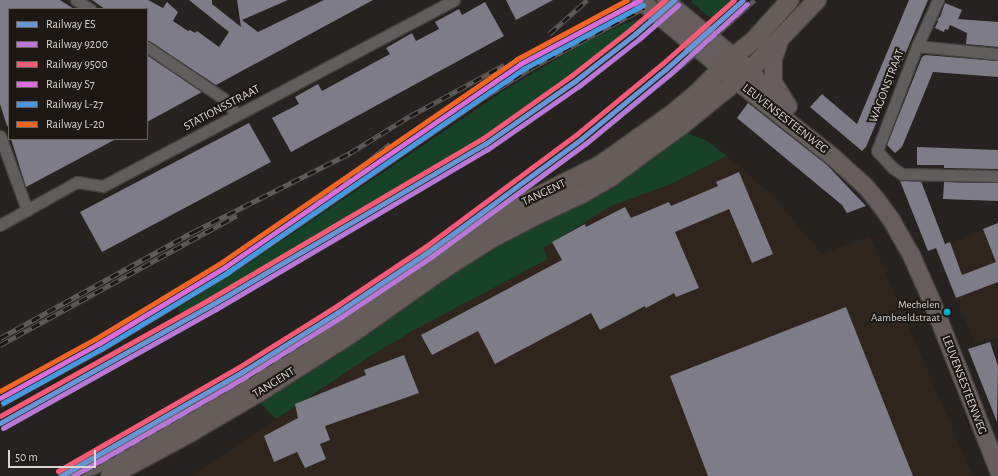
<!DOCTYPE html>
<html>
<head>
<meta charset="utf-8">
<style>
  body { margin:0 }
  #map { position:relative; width:998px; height:476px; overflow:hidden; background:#25221f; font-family:"Alegreya Sans",sans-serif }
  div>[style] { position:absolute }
  .built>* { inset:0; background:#2f251d }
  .green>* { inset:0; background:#174227 }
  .building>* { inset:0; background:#7e7c88 }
  .roads { filter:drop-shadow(1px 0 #423f3d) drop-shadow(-1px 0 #423f3d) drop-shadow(0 1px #423f3d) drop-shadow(0 -1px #423f3d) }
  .minor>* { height:11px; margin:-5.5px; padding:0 5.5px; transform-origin:5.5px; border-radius:5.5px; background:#605e5c }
  .primary>* { height:17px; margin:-8.5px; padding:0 8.5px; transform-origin:8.5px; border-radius:8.5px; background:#665e5c }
  .trunk>* { height:18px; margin:-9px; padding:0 9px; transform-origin:9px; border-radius:9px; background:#665c5a }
  .rail>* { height:4.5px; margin-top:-2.25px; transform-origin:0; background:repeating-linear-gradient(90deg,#1d1813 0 9px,#5d5b5a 0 18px); box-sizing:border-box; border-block:1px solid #5d5b5a }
  .rail-1>* { height:5px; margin:-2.5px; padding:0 2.5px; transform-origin:2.5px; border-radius:2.5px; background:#6795d6 }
  .rail-2>* { height:5px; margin:-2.5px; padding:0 2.5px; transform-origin:2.5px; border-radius:2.5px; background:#ba77d6 }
  .rail-3>* { height:5px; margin:-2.5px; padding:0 2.5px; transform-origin:2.5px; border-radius:2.5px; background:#f75a77 }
  .rail-4>* { height:5px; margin:-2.5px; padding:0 2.5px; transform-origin:2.5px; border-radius:2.5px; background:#d86ddb }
  .rail-5>* { height:5px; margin:-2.5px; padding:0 2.5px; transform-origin:2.5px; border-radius:2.5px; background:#4699e1 }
  .rail-6>* { height:5px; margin:-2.5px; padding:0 2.5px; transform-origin:2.5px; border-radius:2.5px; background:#f26522 }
  .dots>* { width:11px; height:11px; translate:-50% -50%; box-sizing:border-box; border:2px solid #1d1813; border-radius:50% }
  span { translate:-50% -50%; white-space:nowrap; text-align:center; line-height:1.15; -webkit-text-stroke:4px #1d1813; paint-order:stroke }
  .bus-label { font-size:11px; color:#d9d5d2 }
  .right { translate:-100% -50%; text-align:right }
  .street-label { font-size:12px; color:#d9d5d2 }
  .legend { position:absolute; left:8px; top:8px; width:140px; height:132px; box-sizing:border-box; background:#1d1813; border:1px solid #68645f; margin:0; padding:5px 7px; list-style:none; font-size:12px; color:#d9d5d2 }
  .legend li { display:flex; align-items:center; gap:8px; height:20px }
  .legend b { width:20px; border:1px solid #68645f }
  .scale { position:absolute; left:8px; top:450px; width:88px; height:18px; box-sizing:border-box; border:2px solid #d9d5d2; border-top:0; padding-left:5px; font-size:12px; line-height:14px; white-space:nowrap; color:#d9d5d2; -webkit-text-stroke:3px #1d1813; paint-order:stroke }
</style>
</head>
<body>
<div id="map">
  <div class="built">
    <i style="clip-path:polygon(727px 156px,770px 193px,822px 254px,870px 236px,973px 476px,191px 476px,369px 357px,414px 330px,548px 259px,543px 248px,611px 206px,669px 185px)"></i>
    <i style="clip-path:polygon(998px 222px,998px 338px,975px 344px,936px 251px)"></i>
  </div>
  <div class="green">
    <i style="clip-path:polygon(693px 0,731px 0,711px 18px,691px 2px)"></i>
    <i style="clip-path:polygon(641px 18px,632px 30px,580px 70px,521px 113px,473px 145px,183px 316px,178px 308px,243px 267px,505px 90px,582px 44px,621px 25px)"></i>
    <i style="clip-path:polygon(687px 133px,707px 141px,727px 156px,669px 185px,611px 206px,543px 248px,548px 259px,414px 330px,369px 357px,276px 419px,260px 403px,381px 325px,467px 261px,468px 265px,478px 256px,522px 231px,550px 219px,550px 216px,636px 167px,641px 167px)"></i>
  </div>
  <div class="building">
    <i style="clip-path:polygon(0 0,60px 0,74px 9px,9px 9px,9px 126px,7px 126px,0 104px)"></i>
    <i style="clip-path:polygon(92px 0,148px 0,163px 8px,167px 2px,178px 12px,173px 21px,188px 31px,190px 30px,195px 33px,197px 31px,219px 47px,229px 32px,189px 0,212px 0,212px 4px,241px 27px,237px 0,288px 0,242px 20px,258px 32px,324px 0,373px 0,216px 85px,147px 40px,147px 9px,105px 9px)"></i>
    <i style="clip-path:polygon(506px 0,553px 0,516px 20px)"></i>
    <i style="clip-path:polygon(909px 0,928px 0,866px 147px,862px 151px,810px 107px,822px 94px,857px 124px)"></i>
    <i style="clip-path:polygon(485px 2px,504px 36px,291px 152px,272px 118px,299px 104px,295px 97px,318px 84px,322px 91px,390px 54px,386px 48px,412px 33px,416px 41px,439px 29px,435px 22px,459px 9px,462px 15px)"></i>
    <i style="clip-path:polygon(945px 3px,962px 10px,958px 19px,998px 22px,998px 47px,966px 44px,967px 33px,950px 25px,948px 30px,945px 29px,944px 32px,935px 28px,938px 21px,937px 20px,940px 17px)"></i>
    <i style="clip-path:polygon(147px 55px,202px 92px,147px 122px)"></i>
    <i style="clip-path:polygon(925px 55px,998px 61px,998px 77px,933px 72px,902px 147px,895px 153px,887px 145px,922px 57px)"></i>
    <i style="clip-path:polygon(748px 103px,826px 164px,866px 206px,847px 213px,842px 205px,737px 118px)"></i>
    <i style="clip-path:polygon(249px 123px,271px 162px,102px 252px,80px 212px)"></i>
    <i style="clip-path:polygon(11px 139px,116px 139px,26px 187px)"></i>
    <i style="clip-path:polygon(917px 147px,998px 150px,998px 169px,944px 168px,944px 165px,917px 165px)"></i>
    <i style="clip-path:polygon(739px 172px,773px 254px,752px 263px,729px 209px,675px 232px,699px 288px,676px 297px,674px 293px,646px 308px,645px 306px,600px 330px,591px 313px,495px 364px,478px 331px,432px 355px,421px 335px,562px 260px,552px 242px,585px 224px,586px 227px,625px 207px,631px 218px,669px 202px,671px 206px,718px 186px,716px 182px)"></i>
    <i style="clip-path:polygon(900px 181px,921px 181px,945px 244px,950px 242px,962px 275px,996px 262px,983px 229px,998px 223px,998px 282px,956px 298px,936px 248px,928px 251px)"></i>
    <i style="clip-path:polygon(944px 182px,998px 183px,998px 201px,943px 199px)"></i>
    <i style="clip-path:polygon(846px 307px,913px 476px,708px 476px,670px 376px)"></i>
    <i style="clip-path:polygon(990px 342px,998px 366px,997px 422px,968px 349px)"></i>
    <i style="clip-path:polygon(404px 355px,419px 393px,325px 426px,330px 440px,320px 444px,326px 459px,305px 468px,297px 452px,274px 462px,264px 436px,298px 418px,295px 404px,366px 375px,364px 370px)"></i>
  </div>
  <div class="roads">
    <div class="minor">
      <i style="left:76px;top:0;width:17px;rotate:33deg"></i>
      <i style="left:938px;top:0;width:51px;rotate:114.5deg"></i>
      <i style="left:917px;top:46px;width:112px;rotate:110.9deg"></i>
      <i style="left:877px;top:151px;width:23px;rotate:47deg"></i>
      <i style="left:893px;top:168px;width:11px;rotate:34deg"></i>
      <i style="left:902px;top:174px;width:96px;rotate:1.2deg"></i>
      <i style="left:917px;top:46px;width:81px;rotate:5.6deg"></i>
      <i style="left:147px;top:47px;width:92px;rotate:33.9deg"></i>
      <i style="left:223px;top:98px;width:21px;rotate:51deg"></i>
      <i style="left:0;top:136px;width:79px;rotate:70deg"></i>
      <i style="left:0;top:225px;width:88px;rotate:-29.2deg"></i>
      <i style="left:77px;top:182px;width:26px;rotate:9deg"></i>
      <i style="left:103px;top:186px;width:397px;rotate:-27.9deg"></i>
    </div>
    <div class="primary">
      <i style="left:640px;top:0;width:126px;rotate:39.9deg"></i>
      <i style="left:737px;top:81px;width:122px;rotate:38.4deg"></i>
      <i style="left:833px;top:157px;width:42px;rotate:42.1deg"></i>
      <i style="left:864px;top:185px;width:18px;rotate:49deg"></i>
      <i style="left:876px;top:199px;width:24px;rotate:54deg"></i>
      <i style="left:890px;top:218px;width:43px;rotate:60.4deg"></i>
      <i style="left:911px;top:255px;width:49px;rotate:66deg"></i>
      <i style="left:931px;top:300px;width:183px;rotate:68.5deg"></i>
      <i style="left:665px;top:0;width:110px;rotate:39.5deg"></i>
      <i style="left:750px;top:70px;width:25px;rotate:53deg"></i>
      <i style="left:765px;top:90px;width:14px;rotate:36deg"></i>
      <i style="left:780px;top:38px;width:21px;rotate:109deg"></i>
      <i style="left:773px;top:58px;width:24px;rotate:90deg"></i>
      <i style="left:773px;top:82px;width:28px;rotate:58deg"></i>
    </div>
    <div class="trunk">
      <i style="left:67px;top:476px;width:61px;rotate:-22.3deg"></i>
      <i style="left:123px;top:453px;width:91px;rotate:-28.8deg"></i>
      <i style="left:203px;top:409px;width:134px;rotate:-31.6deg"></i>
      <i style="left:317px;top:339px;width:135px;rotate:-35.3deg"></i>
      <i style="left:427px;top:261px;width:80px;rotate:-32.7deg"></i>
      <i style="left:494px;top:218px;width:119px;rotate:-26.6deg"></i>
      <i style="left:600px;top:165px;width:88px;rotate:-35.3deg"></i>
      <i style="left:672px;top:114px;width:31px;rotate:-40deg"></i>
      <i style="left:696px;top:94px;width:52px;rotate:-45deg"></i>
      <i style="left:733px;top:57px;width:28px;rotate:-39deg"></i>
      <i style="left:755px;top:39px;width:52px;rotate:-48.1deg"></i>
      <i style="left:110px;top:476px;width:89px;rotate:-28.3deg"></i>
      <i style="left:188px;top:434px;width:81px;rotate:-30.4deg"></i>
      <i style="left:258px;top:393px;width:114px;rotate:-32.4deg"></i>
      <i style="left:354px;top:332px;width:104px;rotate:-35.2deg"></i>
      <i style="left:439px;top:272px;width:62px;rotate:-32.4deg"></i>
      <i style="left:491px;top:239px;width:54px;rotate:-27.5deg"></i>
      <i style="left:539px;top:214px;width:47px;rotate:-24.9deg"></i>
      <i style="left:582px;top:194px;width:34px;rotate:-30deg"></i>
      <i style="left:611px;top:177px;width:88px;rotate:-36.2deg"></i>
      <i style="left:682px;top:125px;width:87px;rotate:-39deg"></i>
      <i style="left:750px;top:70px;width:97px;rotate:-46.3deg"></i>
    </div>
  </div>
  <div class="rail">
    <i style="left:549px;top:34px;width:51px;rotate:-41.8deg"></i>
    <i style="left:308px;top:211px;width:106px;rotate:-39.3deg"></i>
    <i style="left:0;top:338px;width:222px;rotate:-28.8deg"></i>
    <i style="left:195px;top:231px;width:174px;rotate:-26.7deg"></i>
    <i style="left:350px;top:153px;width:70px;rotate:-31.7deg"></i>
    <i style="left:410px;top:116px;width:107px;rotate:-28.5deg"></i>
    <i style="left:0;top:345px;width:270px;rotate:-28.7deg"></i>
    <i style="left:0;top:405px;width:115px;rotate:-28.6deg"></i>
    <i style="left:101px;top:350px;width:149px;rotate:-31.2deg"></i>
    <i style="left:228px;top:273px;width:309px;rotate:-34.5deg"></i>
    <i style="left:483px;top:98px;width:57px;rotate:-32deg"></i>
    <i style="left:531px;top:68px;width:128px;rotate:-28deg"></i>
    <i style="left:77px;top:476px;width:200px;rotate:-30deg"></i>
    <i style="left:250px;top:376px;width:57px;rotate:-32deg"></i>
    <i style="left:298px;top:346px;width:161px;rotate:-33.6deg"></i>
    <i style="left:432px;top:257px;width:194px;rotate:-36.4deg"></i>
    <i style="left:588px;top:142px;width:131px;rotate:-39.4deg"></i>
    <i style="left:689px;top:59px;width:88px;rotate:-42.2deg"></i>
  </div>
  <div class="rail-1">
    <i style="left:0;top:423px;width:244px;rotate:-29.2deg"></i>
    <i style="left:213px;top:304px;width:316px;rotate:-30.5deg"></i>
    <i style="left:485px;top:144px;width:110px;rotate:-35deg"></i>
    <i style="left:575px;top:81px;width:76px;rotate:-38.1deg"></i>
    <i style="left:635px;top:34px;width:52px;rotate:-41.1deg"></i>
    <i style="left:61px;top:476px;width:209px;rotate:-29.9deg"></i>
    <i style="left:242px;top:372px;width:113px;rotate:-32deg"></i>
    <i style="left:338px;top:312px;width:108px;rotate:-33.7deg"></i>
    <i style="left:428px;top:252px;width:190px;rotate:-36.4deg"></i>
    <i style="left:581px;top:139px;width:110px;rotate:-39.5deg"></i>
    <i style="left:666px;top:69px;width:103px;rotate:-41.9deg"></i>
  </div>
  <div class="rail-2">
    <i style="left:3px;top:428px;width:244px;rotate:-29.2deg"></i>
    <i style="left:216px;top:309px;width:316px;rotate:-30.5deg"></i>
    <i style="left:488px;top:149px;width:111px;rotate:-34.7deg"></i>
    <i style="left:579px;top:86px;width:76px;rotate:-38.1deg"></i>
    <i style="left:639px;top:39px;width:52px;rotate:-41.1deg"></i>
    <i style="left:73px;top:476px;width:198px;rotate:-29.9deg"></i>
    <i style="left:245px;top:377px;width:113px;rotate:-32deg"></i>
    <i style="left:341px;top:317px;width:108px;rotate:-33.7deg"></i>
    <i style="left:431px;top:257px;width:191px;rotate:-36.3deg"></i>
    <i style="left:585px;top:144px;width:110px;rotate:-39.5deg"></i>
    <i style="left:670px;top:74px;width:104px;rotate:-42.3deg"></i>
  </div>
  <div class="rail-3">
    <i style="left:0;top:416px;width:240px;rotate:-29.1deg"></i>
    <i style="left:210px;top:299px;width:316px;rotate:-30.5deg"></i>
    <i style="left:482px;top:139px;width:109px;rotate:-35.3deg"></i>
    <i style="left:571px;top:76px;width:76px;rotate:-38.1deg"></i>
    <i style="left:631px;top:29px;width:45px;rotate:-40.5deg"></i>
    <i style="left:58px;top:471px;width:209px;rotate:-29.9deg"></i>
    <i style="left:239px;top:367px;width:113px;rotate:-32deg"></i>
    <i style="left:335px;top:307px;width:108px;rotate:-33.7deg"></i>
    <i style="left:425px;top:247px;width:189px;rotate:-36.6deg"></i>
    <i style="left:577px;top:134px;width:110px;rotate:-39.5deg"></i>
    <i style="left:662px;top:64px;width:96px;rotate:-41.6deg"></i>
  </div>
  <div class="rail-4">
    <i style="left:0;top:398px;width:112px;rotate:-28.9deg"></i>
    <i style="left:98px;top:344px;width:149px;rotate:-31.2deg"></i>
    <i style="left:225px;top:267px;width:358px;rotate:-34.5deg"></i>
    <i style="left:520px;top:64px;width:136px;rotate:-28.1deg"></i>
  </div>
  <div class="rail-5">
    <i style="left:3px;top:403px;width:112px;rotate:-28.9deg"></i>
    <i style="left:101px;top:349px;width:149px;rotate:-31.2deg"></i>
    <i style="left:228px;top:272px;width:358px;rotate:-34.5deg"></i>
    <i style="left:523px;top:69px;width:136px;rotate:-28.1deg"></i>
  </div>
  <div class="rail-6">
    <i style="left:0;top:391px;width:108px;rotate:-28.7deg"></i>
    <i style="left:95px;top:339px;width:149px;rotate:-31.2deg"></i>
    <i style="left:222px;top:262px;width:358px;rotate:-34.5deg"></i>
    <i style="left:517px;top:59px;width:125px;rotate:-28.2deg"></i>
  </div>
  <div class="dots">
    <i style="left:947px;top:312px;background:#00a9ce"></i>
  </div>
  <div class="bus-label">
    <span class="right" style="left:940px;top:312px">Mechelen<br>Aambeeldstraat</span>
  </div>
  <div class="street-label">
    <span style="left:887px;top:86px;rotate:-69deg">WAGONSTRAAT</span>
    <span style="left:222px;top:108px;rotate:-28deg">STATIONSSTRAAT</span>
    <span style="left:785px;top:119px;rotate:38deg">LEUVENSESTEENWEG</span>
    <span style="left:544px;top:193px;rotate:-25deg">TANGENT</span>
    <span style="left:274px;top:383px;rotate:-32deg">TANGENT</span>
    <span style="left:964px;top:385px;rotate:69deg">LEUVENSESTEENWEG</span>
  </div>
  <ul class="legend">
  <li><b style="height:5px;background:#6795d6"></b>Railway ES</li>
  <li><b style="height:5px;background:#ba77d6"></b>Railway 9200</li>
  <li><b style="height:5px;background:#f75a77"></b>Railway 9500</li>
  <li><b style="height:5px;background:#d86ddb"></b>Railway S7</li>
  <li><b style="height:5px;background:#4699e1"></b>Railway L-27</li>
  <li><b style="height:5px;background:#f26522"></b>Railway L-20</li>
  </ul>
  <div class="scale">50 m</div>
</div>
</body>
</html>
